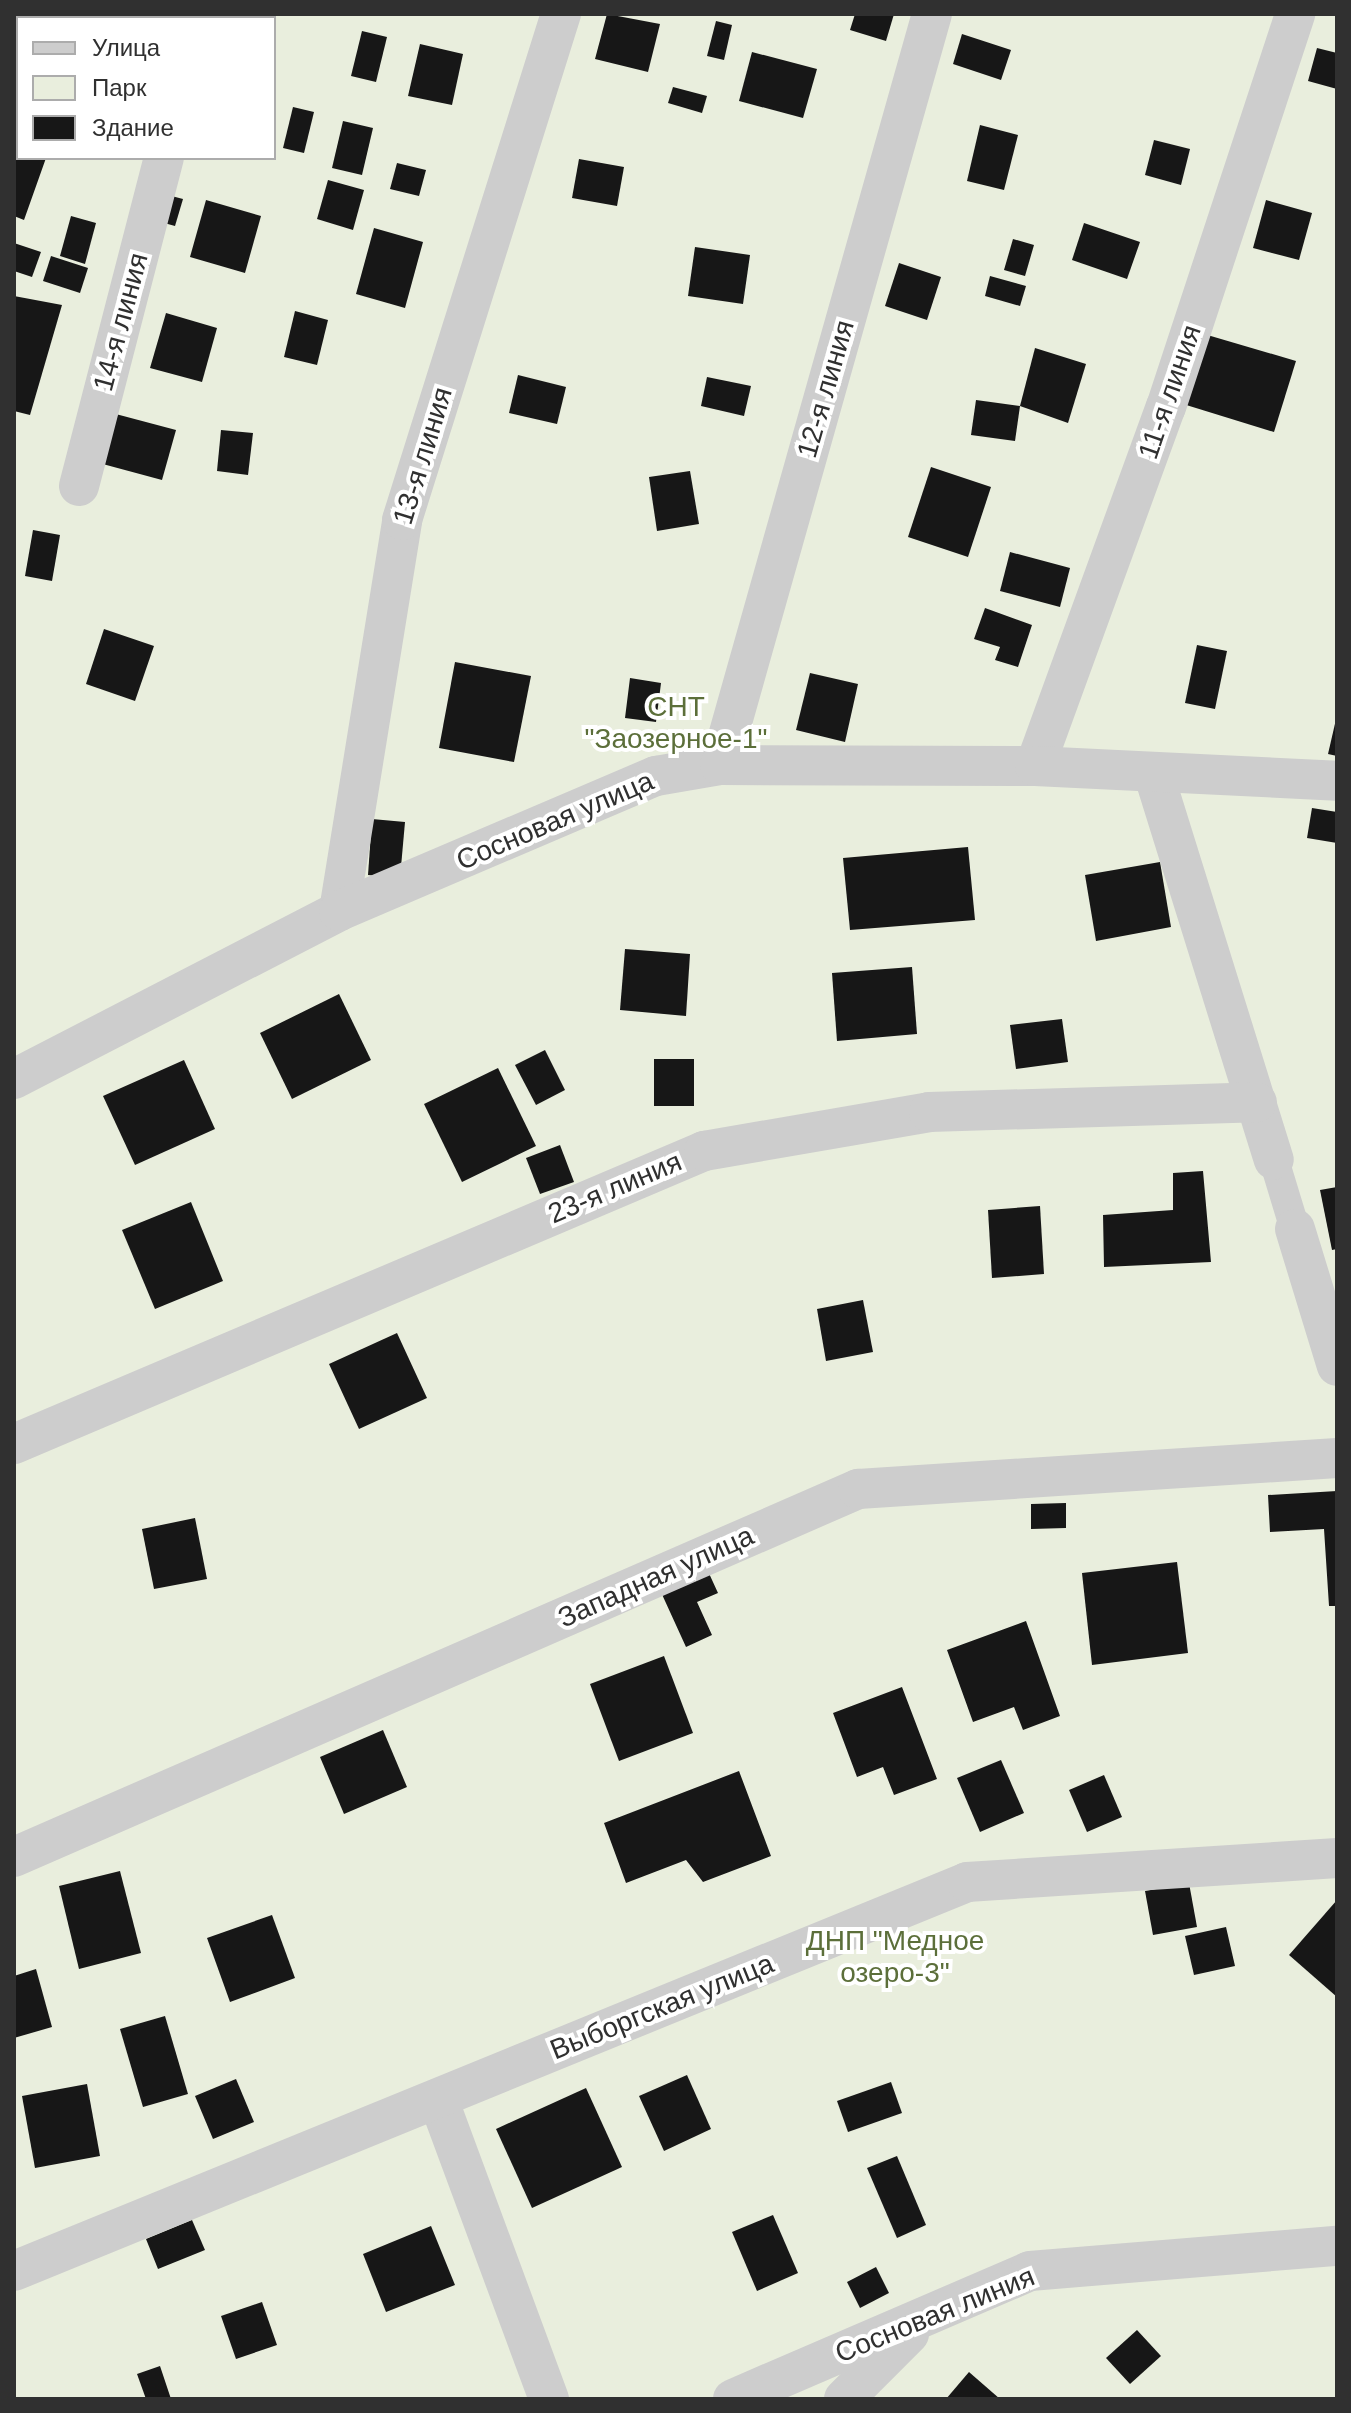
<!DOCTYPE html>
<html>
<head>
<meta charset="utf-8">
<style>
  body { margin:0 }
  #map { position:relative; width:1351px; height:2413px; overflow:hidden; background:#fff; font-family:Arial,sans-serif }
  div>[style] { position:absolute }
  .green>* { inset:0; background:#e9eedd }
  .building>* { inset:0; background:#171717 }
  .pedestrian>* { height:30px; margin:-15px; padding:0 15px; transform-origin:15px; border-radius:15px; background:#cdcdcd }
  .minor>* { height:40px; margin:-20px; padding:0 20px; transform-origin:20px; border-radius:20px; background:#cdcdcd }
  span { translate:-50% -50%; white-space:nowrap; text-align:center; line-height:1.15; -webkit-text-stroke:8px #fff; paint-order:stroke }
  .street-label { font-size:28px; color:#303030 }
  .park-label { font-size:28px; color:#5c6f3a }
  .frame { position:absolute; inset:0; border:16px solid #303030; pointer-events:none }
  .legend { position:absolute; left:16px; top:16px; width:260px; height:144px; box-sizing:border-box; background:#fff; border:2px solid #acacac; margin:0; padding:10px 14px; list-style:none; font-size:24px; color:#303030 }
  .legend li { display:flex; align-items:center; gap:16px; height:40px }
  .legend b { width:40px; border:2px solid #acacac }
</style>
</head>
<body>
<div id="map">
  <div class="green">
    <i style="clip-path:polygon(evenodd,14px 14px,1337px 14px,1337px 2399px,14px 2399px,14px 14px,18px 18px,274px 18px,274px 158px,18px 158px,18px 18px)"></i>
  </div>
  <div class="building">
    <i style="clip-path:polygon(55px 14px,97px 14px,54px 18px)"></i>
    <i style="clip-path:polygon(607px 14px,660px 24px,648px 72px,595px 59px)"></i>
    <i style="clip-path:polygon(855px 14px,894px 14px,886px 41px,850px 30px)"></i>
    <i style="clip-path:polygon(716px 21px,732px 25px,724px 60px,707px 56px)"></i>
    <i style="clip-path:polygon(362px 31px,387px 37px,376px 82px,351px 76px)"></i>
    <i style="clip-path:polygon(962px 34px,1011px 50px,1001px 80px,953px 64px)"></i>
    <i style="clip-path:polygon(420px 44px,463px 54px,452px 105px,408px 96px)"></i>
    <i style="clip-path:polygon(1317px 48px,1337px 53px,1337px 89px,1308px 81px)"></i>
    <i style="clip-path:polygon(752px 52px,817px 69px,803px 118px,739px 101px)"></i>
    <i style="clip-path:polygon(673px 87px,707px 96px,702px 113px,668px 103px)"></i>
    <i style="clip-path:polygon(293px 107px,314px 112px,304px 153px,283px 148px)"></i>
    <i style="clip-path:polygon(343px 121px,373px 128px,362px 175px,332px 168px)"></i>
    <i style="clip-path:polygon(980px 125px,1018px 135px,1004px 190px,967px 181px)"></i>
    <i style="clip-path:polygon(1154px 140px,1190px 149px,1181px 185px,1145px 175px)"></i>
    <i style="clip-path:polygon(14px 145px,18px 158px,46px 158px,24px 220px,14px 216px)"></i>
    <i style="clip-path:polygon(579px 159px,624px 167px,617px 206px,572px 198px)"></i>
    <i style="clip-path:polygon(397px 163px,426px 170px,419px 196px,390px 189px)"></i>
    <i style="clip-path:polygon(328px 180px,364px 190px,353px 230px,317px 219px)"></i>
    <i style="clip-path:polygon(164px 194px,183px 199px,175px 226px,157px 221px)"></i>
    <i style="clip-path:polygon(206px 200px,261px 216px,245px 273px,190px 257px)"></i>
    <i style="clip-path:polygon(1266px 200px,1312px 213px,1299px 260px,1253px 248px)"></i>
    <i style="clip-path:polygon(71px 216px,96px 223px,85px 264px,60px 256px)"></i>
    <i style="clip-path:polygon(1084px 223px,1140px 242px,1127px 279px,1072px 260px)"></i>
    <i style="clip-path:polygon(374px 228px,423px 242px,405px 308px,356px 294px)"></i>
    <i style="clip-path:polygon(1013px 239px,1034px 245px,1025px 276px,1004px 270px)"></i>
    <i style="clip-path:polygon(14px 243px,41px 252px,32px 277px,14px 271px)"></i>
    <i style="clip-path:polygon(695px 247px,750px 255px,743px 304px,688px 296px)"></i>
    <i style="clip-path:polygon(51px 256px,88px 268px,80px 293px,43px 281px)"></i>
    <i style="clip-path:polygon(899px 263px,941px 277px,927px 320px,885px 306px)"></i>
    <i style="clip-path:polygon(990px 276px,1026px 286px,1020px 306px,985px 296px)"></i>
    <i style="clip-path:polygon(14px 296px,62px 305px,30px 415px,14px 411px)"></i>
    <i style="clip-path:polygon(295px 311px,328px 320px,317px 365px,284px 357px)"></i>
    <i style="clip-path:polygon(166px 313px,217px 328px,202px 382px,150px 368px)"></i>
    <i style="clip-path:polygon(1204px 334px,1296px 361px,1274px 432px,1183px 404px)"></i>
    <i style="clip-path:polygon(1035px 348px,1086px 364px,1068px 423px,1020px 406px)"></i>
    <i style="clip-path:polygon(518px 375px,566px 387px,557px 424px,509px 413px)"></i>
    <i style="clip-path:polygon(707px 377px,751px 386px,744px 416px,701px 406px)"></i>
    <i style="clip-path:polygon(976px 400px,1020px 406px,1015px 441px,971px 435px)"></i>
    <i style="clip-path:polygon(112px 413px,176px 430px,162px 480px,99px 463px)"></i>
    <i style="clip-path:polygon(221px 430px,253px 433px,248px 475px,217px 471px)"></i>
    <i style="clip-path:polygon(931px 467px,991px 487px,968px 557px,908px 537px)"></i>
    <i style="clip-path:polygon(690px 471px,699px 524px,657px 531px,649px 477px)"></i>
    <i style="clip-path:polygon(33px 530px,60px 535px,52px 581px,25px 576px)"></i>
    <i style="clip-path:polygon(1010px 552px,1070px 568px,1060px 607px,1000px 591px)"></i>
    <i style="clip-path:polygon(985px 608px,1032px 625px,1018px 667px,995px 660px,1000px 647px,974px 639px)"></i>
    <i style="clip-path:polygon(104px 629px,154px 646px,135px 701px,86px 684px)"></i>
    <i style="clip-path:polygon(1197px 645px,1227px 651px,1215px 709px,1185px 703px)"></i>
    <i style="clip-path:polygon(455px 662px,531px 676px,514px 762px,439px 748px)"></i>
    <i style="clip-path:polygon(810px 673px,858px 684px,845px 742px,796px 730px)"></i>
    <i style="clip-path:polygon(630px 678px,661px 683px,656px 722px,625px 718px)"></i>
    <i style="clip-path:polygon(1337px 715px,1337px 756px,1328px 754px)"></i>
    <i style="clip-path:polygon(1312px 808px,1337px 812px,1337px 843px,1307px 838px)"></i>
    <i style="clip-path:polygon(372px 819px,405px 822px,400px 878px,368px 875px)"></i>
    <i style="clip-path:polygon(968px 847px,975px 920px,850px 930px,843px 858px)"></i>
    <i style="clip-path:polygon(1160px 862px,1171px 927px,1096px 941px,1085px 875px)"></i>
    <i style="clip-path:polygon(625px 949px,690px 954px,686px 1016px,620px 1010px)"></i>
    <i style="clip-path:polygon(912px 967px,917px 1034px,837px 1041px,832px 973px)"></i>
    <i style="clip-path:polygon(339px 994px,371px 1060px,292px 1099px,260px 1033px)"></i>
    <i style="clip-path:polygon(1062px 1019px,1068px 1062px,1016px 1069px,1010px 1025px)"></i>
    <i style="clip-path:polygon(545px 1050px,565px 1090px,536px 1105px,515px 1065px)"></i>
    <i style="clip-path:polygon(654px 1059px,694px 1059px,694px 1106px,654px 1106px)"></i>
    <i style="clip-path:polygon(184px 1060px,215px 1129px,135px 1165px,103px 1096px)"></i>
    <i style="clip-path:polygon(498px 1068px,536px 1146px,462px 1182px,424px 1104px)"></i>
    <i style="clip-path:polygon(560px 1145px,574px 1182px,540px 1194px,526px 1158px)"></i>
    <i style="clip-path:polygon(1203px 1171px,1211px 1262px,1104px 1267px,1103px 1215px,1173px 1210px,1173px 1173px)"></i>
    <i style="clip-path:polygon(1337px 1187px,1337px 1249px,1332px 1250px,1320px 1190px)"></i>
    <i style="clip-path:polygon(191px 1202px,223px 1281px,155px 1309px,122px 1230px)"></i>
    <i style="clip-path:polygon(1040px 1206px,1044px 1274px,992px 1278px,988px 1210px)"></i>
    <i style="clip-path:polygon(863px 1300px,873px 1352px,826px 1361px,817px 1309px)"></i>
    <i style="clip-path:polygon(397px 1333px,427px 1398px,359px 1429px,329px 1364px)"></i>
    <i style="clip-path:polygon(1337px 1491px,1337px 1606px,1329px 1606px,1324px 1529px,1270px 1532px,1268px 1495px)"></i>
    <i style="clip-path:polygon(1066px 1503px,1066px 1528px,1031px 1529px,1031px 1504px)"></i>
    <i style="clip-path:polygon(195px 1518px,207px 1579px,154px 1589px,142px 1529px)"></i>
    <i style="clip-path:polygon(1177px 1562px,1188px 1653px,1092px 1665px,1082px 1573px)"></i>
    <i style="clip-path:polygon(707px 1569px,718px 1593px,697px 1602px,712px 1635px,686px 1647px,660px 1590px)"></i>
    <i style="clip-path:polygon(1026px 1621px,1060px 1716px,1023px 1730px,1014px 1707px,973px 1722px,947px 1650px)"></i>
    <i style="clip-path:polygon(664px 1656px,693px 1733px,619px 1761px,590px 1684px)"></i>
    <i style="clip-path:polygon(902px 1687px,937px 1779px,894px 1795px,883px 1767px,857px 1777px,833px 1713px)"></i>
    <i style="clip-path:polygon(383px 1730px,407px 1787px,344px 1814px,320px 1757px)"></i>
    <i style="clip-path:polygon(1001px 1760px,1024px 1813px,980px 1832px,957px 1778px)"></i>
    <i style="clip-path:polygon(739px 1771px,771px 1856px,703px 1882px,686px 1860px,626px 1883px,604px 1823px)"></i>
    <i style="clip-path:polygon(1104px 1775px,1122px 1817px,1087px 1832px,1069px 1790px)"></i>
    <i style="clip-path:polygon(120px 1871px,141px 1953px,79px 1969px,59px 1886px)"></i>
    <i style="clip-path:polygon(1189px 1883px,1197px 1927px,1153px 1935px,1145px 1891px)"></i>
    <i style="clip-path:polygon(1337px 1900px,1337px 1997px,1289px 1955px)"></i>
    <i style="clip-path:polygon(272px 1915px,295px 1978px,230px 2002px,207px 1938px)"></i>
    <i style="clip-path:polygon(1226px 1927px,1235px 1966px,1194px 1975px,1185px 1936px)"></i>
    <i style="clip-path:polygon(36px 1969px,52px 2027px,14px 2038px,14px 1976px)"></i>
    <i style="clip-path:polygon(165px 2016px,188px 2094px,143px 2107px,120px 2029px)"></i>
    <i style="clip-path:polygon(687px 2075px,711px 2129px,664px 2151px,639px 2096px)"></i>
    <i style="clip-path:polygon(236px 2079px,254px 2122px,213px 2139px,195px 2096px)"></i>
    <i style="clip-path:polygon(891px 2082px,902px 2113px,848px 2132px,837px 2101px)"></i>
    <i style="clip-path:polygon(87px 2084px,100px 2156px,35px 2168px,22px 2096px)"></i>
    <i style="clip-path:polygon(586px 2088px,622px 2167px,532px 2208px,496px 2129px)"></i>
    <i style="clip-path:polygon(897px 2156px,926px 2225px,897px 2238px,867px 2168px)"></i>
    <i style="clip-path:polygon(773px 2215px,798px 2273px,757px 2291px,732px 2232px)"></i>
    <i style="clip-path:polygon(192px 2220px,205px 2250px,158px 2269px,146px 2239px)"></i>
    <i style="clip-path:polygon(431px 2226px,455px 2285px,386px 2312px,363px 2254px)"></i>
    <i style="clip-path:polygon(876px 2267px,889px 2293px,860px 2308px,847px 2282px)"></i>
    <i style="clip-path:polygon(262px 2302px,277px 2345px,236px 2359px,221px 2316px)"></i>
    <i style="clip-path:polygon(1137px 2330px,1161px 2356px,1130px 2384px,1106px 2358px)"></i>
    <i style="clip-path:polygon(160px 2366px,171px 2399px,146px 2399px,137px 2374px)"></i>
    <i style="clip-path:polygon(969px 2372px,1000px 2399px,946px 2399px)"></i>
  </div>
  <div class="pedestrian">
    <i style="left:1274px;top:1160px;width:72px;rotate:73.1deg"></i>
  </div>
  <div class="minor">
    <i style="left:200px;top:18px;width:4px;rotate:-76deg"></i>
    <i style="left:79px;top:486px;width:339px;rotate:-75.5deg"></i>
    <i style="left:720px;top:765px;width:780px;rotate:-74.24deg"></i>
    <i style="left:1035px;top:766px;width:382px;rotate:-70deg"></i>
    <i style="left:1166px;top:407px;width:414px;rotate:-71.8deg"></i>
    <i style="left:1153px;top:772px;width:406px;rotate:72.7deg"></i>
    <i style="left:339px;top:911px;width:396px;rotate:-80.8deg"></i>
    <i style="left:402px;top:520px;width:530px;rotate:-72.56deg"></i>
    <i style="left:14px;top:1079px;width:366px;rotate:-27.3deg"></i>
    <i style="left:339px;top:911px;width:345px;rotate:-23.1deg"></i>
    <i style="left:656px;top:776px;width:65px;rotate:-9.8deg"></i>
    <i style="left:720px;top:765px;width:315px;rotate:0.2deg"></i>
    <i style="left:1035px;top:766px;width:302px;rotate:2.8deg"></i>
    <i style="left:1295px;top:1229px;width:143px;rotate:73deg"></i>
    <i style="left:14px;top:1444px;width:750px;rotate:-23.01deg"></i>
    <i style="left:704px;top:1151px;width:228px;rotate:-9.8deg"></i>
    <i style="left:929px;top:1112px;width:328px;rotate:-1.7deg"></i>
    <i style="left:14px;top:1857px;width:921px;rotate:-23.56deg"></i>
    <i style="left:858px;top:1489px;width:480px;rotate:-3.7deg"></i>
    <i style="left:438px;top:2099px;width:320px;rotate:69.7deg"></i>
    <i style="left:14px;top:2271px;width:1029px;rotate:-22.2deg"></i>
    <i style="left:967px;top:1882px;width:371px;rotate:-3.7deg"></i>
    <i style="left:733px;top:2399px;width:323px;rotate:-23.3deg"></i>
    <i style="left:1030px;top:2271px;width:308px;rotate:-4.7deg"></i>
    <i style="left:844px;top:2399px;width:92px;rotate:-45deg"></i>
  </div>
  <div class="street-label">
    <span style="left:121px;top:322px;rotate:-75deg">14-я линия</span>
    <span style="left:826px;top:389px;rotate:-74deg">12-я линия</span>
    <span style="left:1170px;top:392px;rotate:-71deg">11-я линия</span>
    <span style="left:423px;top:456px;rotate:-73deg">13-я линия</span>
    <span style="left:555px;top:821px;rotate:-23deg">Сосновая улица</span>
    <span style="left:615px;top:1188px;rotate:-23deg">23-я линия</span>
    <span style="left:656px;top:1577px;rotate:-24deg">Западная улица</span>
    <span style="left:662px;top:2007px;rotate:-22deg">Выборгская улица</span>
    <span style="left:935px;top:2315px;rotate:-22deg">Сосновая линия</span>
  </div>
  <div class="park-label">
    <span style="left:676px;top:723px">СНТ<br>"Заозерное-1"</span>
    <span style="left:895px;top:1957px">ДНП "Медное<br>озеро-3"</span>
  </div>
  <div class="frame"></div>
  <ul class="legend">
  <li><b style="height:10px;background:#cdcdcd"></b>Улица</li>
  <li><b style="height:22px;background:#e9eedd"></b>Парк</li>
  <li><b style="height:22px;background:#171717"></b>Здание</li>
  </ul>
</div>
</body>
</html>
